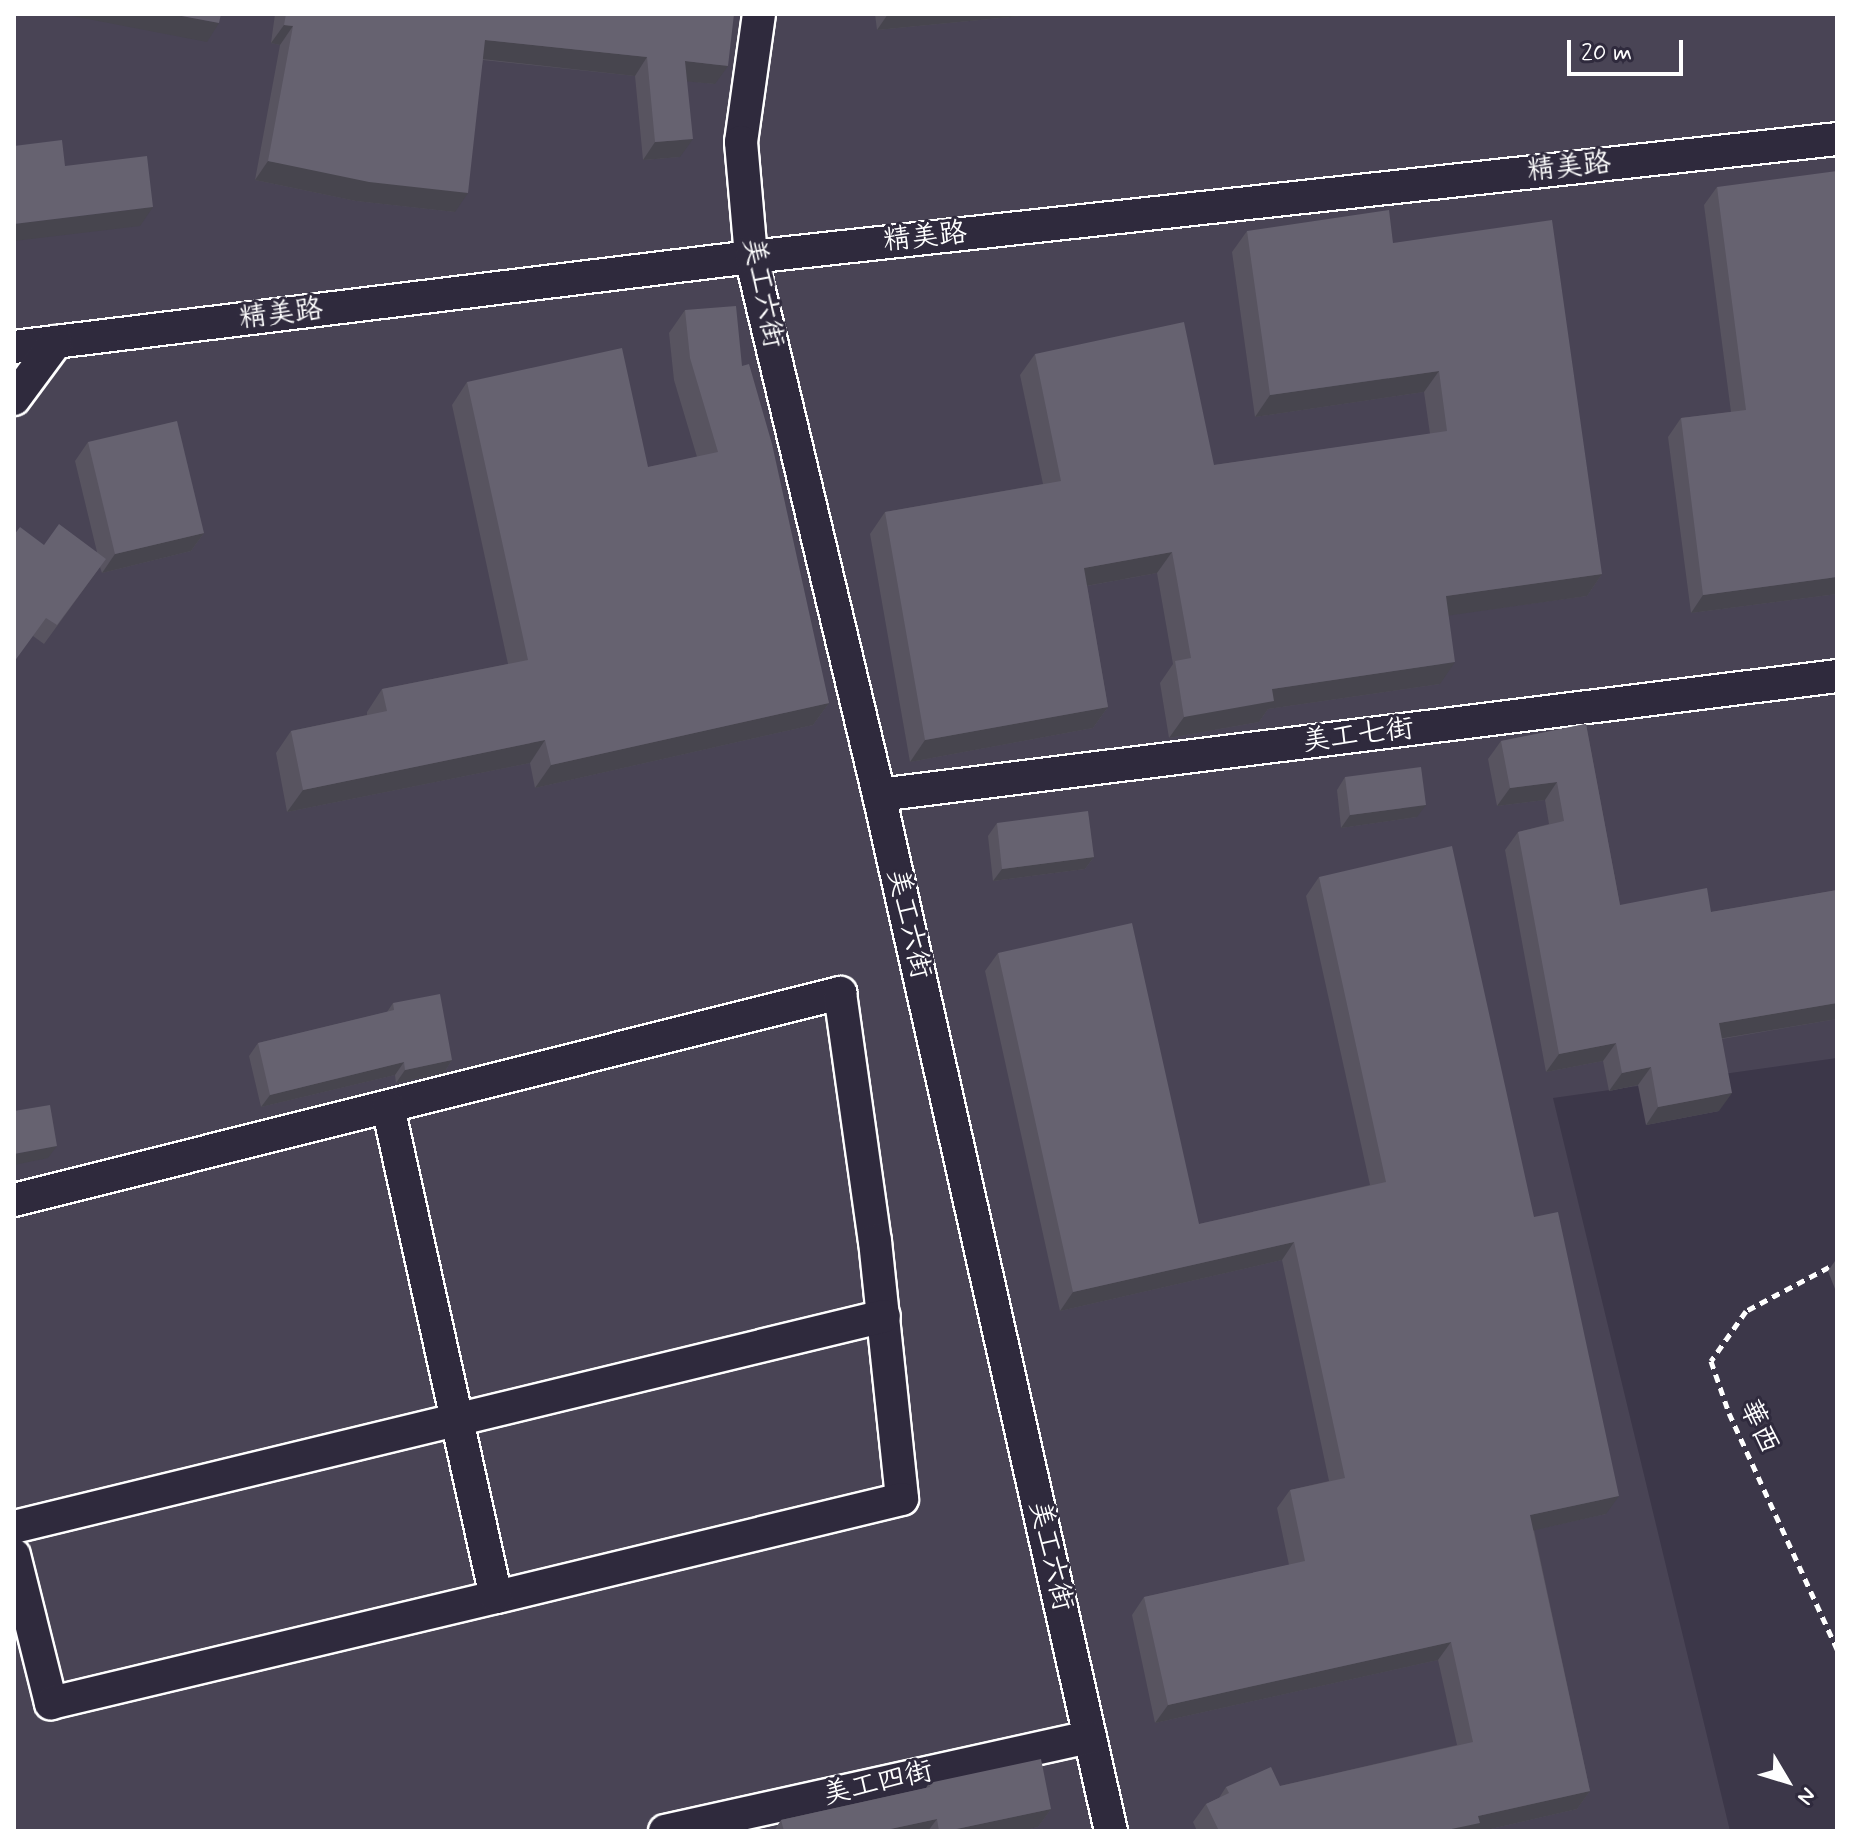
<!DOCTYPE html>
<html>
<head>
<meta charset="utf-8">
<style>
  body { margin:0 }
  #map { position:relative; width:1851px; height:1845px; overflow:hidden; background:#3c3749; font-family:Mynerve,"LXGW WenKai TC",sans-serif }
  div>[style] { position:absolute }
  .built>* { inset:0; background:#494455 }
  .path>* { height:5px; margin-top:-2.5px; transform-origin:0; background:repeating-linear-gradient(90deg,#fff 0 8px,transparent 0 14px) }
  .roads { filter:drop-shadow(2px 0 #fff) drop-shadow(-2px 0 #fff) drop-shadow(0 2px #fff) drop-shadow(0 -2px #fff) }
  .minor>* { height:32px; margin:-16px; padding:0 16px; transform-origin:16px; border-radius:16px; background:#2f2a3d }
  .wall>* { inset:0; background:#585460 }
  .shaded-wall>* { inset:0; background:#47454e }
  .building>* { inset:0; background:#666270 }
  span { translate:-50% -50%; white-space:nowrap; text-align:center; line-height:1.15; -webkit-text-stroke:6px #2f2a3d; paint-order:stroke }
  .street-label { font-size:28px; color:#fff }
  .frame { position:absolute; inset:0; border:16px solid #fff; pointer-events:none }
  .north { position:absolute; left:1747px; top:1741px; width:80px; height:80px; -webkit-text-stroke:6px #2f2a3d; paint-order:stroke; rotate:128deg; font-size:22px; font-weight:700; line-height:32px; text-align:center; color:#fff }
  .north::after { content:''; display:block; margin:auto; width:28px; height:36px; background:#fff; clip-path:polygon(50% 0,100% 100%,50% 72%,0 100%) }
  .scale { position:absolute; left:1567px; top:40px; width:116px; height:36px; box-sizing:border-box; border:4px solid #fff; border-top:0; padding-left:10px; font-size:24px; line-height:28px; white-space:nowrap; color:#fff; -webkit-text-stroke:6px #2f2a3d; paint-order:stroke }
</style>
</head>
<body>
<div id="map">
  <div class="built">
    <i style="clip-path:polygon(14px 14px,1837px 14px,1837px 1058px,1553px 1098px,1730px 1831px,14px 1831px)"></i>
  </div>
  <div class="path">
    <i style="left:1829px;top:1267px;width:94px;rotate:152.1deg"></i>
    <i style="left:1746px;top:1311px;width:61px;rotate:125deg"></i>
    <i style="left:1711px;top:1361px;width:55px;rotate:70.9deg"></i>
    <i style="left:1729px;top:1413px;width:260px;rotate:65.4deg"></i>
  </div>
  <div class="roads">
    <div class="minor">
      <i style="left:759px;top:14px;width:129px;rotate:98deg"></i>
      <i style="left:741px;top:142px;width:115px;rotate:85deg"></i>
      <i style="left:751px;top:257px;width:553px;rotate:76.62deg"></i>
      <i style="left:879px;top:795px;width:1062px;rotate:77.38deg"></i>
      <i style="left:14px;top:347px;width:742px;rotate:-6.96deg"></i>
      <i style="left:751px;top:257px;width:1092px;rotate:-6.2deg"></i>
      <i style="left:14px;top:399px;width:71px;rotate:-53.6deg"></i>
      <i style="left:879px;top:795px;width:965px;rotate:-7.08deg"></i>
      <i style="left:14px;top:1200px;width:852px;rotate:-14.07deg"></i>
      <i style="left:840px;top:993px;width:250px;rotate:82deg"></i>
      <i style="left:875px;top:1241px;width:259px;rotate:84deg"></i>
      <i style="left:902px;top:1499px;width:418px;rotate:166.4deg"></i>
      <i style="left:14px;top:1527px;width:895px;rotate:-13.63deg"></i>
      <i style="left:14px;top:1555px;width:153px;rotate:76deg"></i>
      <i style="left:51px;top:1703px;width:457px;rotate:-13.4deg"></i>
      <i style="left:496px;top:1597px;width:502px;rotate:-102.43deg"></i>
      <i style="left:665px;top:1831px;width:435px;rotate:-12.5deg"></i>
    </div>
  </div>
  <div class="wall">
    <i style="clip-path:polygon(275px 14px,734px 14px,715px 84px,687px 81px,680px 157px,643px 160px,635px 76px,483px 60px,455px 212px,356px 201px,255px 180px,280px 45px,271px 43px)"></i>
    <i style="clip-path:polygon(875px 14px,1041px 14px,877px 30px)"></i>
    <i style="clip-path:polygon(1717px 187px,1837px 594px,1691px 613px,1668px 437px,1681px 418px,1731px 412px,1704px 205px)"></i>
    <i style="clip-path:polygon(1247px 231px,1393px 243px,1602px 574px,1587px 596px,1448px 615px,1440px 684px,1268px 709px,1259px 722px,1169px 738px,1160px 683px,1173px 664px,1157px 573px,1087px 586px,1108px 707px,1093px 728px,910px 762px,870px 534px,885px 512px,1043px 484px,1020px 375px,1035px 354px,1214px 465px,1430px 434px,1424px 392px,1255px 417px,1232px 252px)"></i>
    <i style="clip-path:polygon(685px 310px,742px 366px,829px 703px,813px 725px,535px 788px,530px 763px,287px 812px,276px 753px,291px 731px,367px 715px,367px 712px,382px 689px,508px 664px,452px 405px,467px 382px,648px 467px,697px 457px,674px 380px,669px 333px)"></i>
    <i style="clip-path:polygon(88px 442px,204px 533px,191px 551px,102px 573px,100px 567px,44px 644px,33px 636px,44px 545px,97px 552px,75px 461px)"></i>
    <i style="clip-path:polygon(1586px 724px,1620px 905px,1711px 912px,1837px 890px,1837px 1019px,1722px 1039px,1719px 1111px,1646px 1125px,1638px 1085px,1609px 1091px,1603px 1061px,1546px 1072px,1505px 850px,1518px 832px,1549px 824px,1545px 800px,1497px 806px,1488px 759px,1501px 741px)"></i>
    <i style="clip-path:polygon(1345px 777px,1417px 817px,1341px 828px,1337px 790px)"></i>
    <i style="clip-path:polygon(997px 823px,1094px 857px,1085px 869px,993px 881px,988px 836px)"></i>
    <i style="clip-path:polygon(1319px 877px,1534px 1217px,1606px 1514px,1534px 1530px,1590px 1791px,1577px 1809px,1482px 1831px,1197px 1831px,1193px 1822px,1206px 1804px,1219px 1798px,1226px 1787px,1280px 1786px,1457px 1745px,1438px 1660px,1155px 1723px,1132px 1615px,1144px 1597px,1289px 1565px,1277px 1508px,1290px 1490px,1329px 1481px,1282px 1260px,1060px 1311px,985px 971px,998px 953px,1199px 1224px,1370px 1185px,1306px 896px)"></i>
    <i style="clip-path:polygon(393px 1003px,452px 1060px,444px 1073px,396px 1083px,395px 1075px,261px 1107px,249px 1056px,258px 1043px,387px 1012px)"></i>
    <i style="clip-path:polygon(1837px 1258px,1837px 1294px,1828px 1271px)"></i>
    <i style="clip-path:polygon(929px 1783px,1051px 1809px,1038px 1827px,1021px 1831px,774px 1831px,781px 1820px,926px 1788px)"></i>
  </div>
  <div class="shaded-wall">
    <i style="clip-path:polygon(62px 14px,171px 14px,219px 23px,207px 42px)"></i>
    <i style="clip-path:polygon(888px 14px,1041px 14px,877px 30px)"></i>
    <i style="clip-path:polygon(284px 25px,293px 26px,280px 45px,271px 43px)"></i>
    <i style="clip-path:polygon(485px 40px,647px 57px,635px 76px,473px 58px)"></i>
    <i style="clip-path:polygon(685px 61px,728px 66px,715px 84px,672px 80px)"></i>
    <i style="clip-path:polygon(693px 139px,680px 157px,643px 160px,655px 142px)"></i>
    <i style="clip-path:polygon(268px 161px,468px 193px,455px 212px,356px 201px,255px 180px)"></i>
    <i style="clip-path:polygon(153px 207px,140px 226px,14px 241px,14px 224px)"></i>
    <i style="clip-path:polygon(1439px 371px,1424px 392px,1255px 417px,1270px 395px)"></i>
    <i style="clip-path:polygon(204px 533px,191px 551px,102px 573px,115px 554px)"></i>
    <i style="clip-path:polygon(1172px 552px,1157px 573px,1069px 589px,1084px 568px)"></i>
    <i style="clip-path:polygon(1602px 574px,1587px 596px,1431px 618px,1446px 596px)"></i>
    <i style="clip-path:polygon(1837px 577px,1837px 594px,1691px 613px,1703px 595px)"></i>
    <i style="clip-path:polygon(1455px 662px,1440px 684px,1268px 709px,1259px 722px,1169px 738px,1184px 717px,1272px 689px)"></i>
    <i style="clip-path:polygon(829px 703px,813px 725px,535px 788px,551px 765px)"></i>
    <i style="clip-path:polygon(1108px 707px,1093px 728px,910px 762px,925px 740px)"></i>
    <i style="clip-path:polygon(545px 740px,530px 763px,287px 812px,303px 790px)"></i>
    <i style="clip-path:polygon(1557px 782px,1545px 800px,1497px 806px,1510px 788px)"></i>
    <i style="clip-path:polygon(1426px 805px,1417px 817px,1341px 828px,1350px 815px)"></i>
    <i style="clip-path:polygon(1094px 857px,1085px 869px,993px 881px,1002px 869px)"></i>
    <i style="clip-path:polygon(1837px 1003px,1837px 1019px,1706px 1041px,1719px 1023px)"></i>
    <i style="clip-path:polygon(1616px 1043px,1603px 1061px,1546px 1072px,1559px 1054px)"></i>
    <i style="clip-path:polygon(452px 1060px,444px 1073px,396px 1083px,405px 1070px)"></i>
    <i style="clip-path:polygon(404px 1062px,395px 1075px,261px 1107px,270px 1095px)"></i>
    <i style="clip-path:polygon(1651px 1067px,1638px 1085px,1609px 1091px,1622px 1073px)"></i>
    <i style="clip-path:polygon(1732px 1093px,1719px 1111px,1646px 1125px,1658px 1107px)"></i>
    <i style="clip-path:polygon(57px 1146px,48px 1158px,14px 1165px,14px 1154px)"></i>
    <i style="clip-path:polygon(1294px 1242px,1282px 1260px,1060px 1311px,1073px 1292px)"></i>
    <i style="clip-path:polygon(1619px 1496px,1606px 1514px,1518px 1534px,1530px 1515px)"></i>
    <i style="clip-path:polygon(1451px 1642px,1438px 1660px,1155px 1723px,1168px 1705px)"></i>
    <i style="clip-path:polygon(1590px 1791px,1577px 1809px,1482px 1831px,1442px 1831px,1478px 1816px)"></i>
    <i style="clip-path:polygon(1051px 1809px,1038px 1827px,1021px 1831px,947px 1831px)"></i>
    <i style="clip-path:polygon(937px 1819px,928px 1831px,881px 1831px)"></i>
  </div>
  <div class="building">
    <i style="clip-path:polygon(171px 14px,221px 14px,219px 23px)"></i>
    <i style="clip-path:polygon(286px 14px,734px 14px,728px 66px,685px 61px,693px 139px,655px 142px,647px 57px,485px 40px,468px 193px,369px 182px,268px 161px,293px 26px,284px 25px)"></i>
    <i style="clip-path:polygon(62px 140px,65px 166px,147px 156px,153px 207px,14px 224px,14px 146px)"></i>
    <i style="clip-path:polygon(1837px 171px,1837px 577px,1703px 595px,1681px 418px,1746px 410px,1717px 187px)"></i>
    <i style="clip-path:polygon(1389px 210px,1393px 243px,1552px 220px,1602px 574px,1446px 596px,1455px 662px,1272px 689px,1274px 701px,1184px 717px,1175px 661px,1191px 658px,1172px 552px,1084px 568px,1108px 707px,925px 740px,885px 512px,1061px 481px,1035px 354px,1184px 322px,1214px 465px,1447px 431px,1439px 371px,1270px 395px,1247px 231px)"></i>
    <i style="clip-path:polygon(736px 306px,742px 366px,749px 364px,772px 444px,829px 703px,551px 765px,545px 740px,303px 790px,291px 731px,387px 711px,382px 689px,528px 660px,467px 382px,622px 348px,648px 467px,718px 452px,690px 358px,685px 310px)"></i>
    <i style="clip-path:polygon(177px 421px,204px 533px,115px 554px,88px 442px)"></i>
    <i style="clip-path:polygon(59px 524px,106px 559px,57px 625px,46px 618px,14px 662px,14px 535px,20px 527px,44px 545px)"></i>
    <i style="clip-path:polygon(1586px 724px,1620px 905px,1707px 888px,1711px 912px,1837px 890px,1837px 1003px,1719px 1023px,1732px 1093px,1658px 1107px,1651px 1067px,1622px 1073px,1616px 1043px,1559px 1054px,1518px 832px,1564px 821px,1557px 782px,1510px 788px,1501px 741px)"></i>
    <i style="clip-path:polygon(1421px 767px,1426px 805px,1350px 815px,1345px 777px)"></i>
    <i style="clip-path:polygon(1088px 811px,1094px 857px,1002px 869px,997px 823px)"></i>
    <i style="clip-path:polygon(1452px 846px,1534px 1217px,1558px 1212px,1619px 1496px,1530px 1515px,1590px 1791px,1478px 1816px,1480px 1823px,1442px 1831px,1219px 1831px,1206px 1804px,1229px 1793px,1226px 1787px,1271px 1767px,1280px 1786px,1473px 1742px,1451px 1642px,1168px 1705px,1144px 1597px,1305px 1561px,1290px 1490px,1345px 1478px,1294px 1242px,1073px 1292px,998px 953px,1132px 923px,1199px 1224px,1386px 1182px,1319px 877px)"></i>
    <i style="clip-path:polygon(440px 994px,452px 1060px,405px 1070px,404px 1062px,270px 1095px,258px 1043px,394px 1010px,393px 1003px)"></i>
    <i style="clip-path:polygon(50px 1105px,57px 1146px,14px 1154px,14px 1111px)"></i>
    <i style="clip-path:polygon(1041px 1759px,1051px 1809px,947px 1831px,939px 1831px,937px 1819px,881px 1831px,784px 1831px,781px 1820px,930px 1787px,929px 1783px)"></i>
  </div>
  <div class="street-label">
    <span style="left:1569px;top:168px;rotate:-6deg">精美路</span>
    <span style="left:925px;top:238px;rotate:-6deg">精美路</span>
    <span style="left:762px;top:293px;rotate:79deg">美工六街</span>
    <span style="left:281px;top:315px;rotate:-7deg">精美路</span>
    <span style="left:1358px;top:736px;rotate:-7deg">美工七街</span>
    <span style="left:908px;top:924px;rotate:77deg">美工六街</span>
    <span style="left:1758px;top:1427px;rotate:66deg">華西</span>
    <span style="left:1050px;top:1556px;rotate:77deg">美工六街</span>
    <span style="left:878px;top:1784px;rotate:-13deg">美工四街</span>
  </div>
  <div class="frame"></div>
  <div class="north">N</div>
  <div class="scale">20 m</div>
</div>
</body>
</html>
